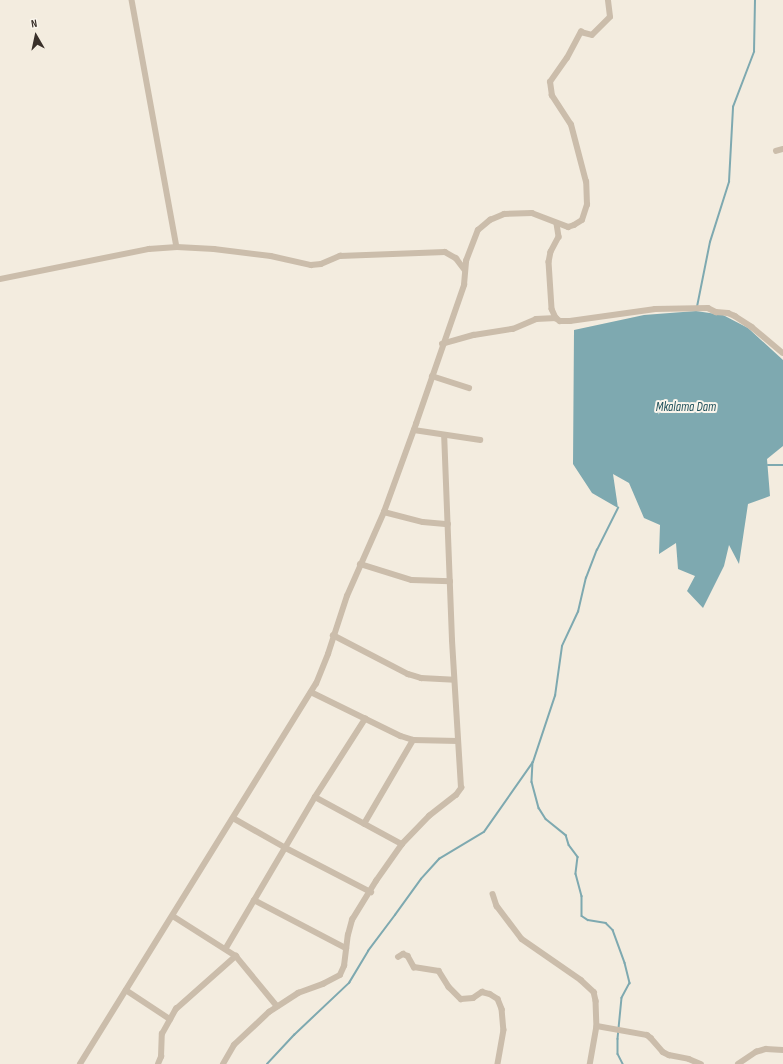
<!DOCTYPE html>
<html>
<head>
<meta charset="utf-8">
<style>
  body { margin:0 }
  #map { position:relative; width:783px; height:1064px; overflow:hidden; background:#f3ecdf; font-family:"Sofia Sans Condensed",sans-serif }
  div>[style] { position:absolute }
  .water>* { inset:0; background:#7ea9b0 }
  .stream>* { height:1.5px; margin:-0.75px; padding:0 0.75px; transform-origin:0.75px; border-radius:0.75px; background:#7ea9b0 }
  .minor>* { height:5.5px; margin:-2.75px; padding:0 2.75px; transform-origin:2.75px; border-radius:2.75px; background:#cbbdab }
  span { translate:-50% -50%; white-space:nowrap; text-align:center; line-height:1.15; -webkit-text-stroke:4px #faf5ec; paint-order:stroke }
  .water-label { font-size:13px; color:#20515b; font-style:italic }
  .north { position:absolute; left:16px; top:16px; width:40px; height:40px; -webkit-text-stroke:3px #faf5ec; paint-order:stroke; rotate:351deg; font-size:11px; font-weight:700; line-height:16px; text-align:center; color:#39302a }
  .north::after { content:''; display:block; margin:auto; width:14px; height:18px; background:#39302a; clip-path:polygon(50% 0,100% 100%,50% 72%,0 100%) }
</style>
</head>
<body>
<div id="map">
  <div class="water">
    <i style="clip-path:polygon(696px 311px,723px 315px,748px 328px,783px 360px,783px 446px,767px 459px,770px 496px,748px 504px,739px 564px,729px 545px,724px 566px,703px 608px,687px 591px,695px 576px,678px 569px,676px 543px,659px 554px,660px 525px,644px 518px,629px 483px,613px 474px,618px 508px,592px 493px,573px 464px,574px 330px,644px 315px)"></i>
  </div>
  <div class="stream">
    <i style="left:697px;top:307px;width:66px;rotate:-78.7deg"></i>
    <i style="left:710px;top:242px;width:63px;rotate:-72.4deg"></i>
    <i style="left:729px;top:182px;width:75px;rotate:-86.9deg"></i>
    <i style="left:733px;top:107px;width:59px;rotate:-69.1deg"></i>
    <i style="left:754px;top:52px;width:52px;rotate:-88.9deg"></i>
    <i style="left:768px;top:465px;width:15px"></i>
    <i style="left:533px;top:762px;width:20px;rotate:93deg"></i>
    <i style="left:532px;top:782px;width:27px;rotate:75deg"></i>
    <i style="left:539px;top:808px;width:13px;rotate:58deg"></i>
    <i style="left:546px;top:819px;width:26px;rotate:39deg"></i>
    <i style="left:566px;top:835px;width:10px;rotate:73deg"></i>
    <i style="left:569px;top:845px;width:15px;rotate:53deg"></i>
    <i style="left:578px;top:857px;width:17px;rotate:97deg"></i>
    <i style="left:576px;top:874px;width:23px;rotate:75deg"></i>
    <i style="left:582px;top:896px;width:20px;rotate:90deg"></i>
    <i style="left:582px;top:916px;width:7px;rotate:34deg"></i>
    <i style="left:588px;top:920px;width:18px;rotate:9deg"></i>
    <i style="left:606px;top:923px;width:10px;rotate:45deg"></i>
    <i style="left:613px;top:930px;width:35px;rotate:70deg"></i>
    <i style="left:625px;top:963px;width:21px;rotate:76deg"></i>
    <i style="left:630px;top:983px;width:17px;rotate:118deg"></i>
    <i style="left:622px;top:998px;width:41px;rotate:95.6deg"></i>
    <i style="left:618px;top:1039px;width:15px;rotate:90deg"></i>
    <i style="left:618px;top:1054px;width:11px;rotate:63deg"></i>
    <i style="left:267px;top:1064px;width:40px;rotate:-47deg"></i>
    <i style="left:294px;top:1035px;width:76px;rotate:-43.4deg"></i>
    <i style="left:349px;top:983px;width:37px;rotate:-59deg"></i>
    <i style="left:368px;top:951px;width:45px;rotate:-53.1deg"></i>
    <i style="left:395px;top:915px;width:44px;rotate:-54.2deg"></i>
    <i style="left:421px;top:879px;width:27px;rotate:-48deg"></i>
    <i style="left:439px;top:859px;width:52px;rotate:-31deg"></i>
    <i style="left:484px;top:832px;width:85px;rotate:-55deg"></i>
    <i style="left:533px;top:762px;width:70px;rotate:-71.6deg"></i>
    <i style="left:555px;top:696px;width:50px;rotate:-82deg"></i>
    <i style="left:562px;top:646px;width:38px;rotate:-65deg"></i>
    <i style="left:578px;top:612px;width:35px;rotate:-77deg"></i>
    <i style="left:586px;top:578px;width:30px;rotate:-69deg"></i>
    <i style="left:597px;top:550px;width:47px;rotate:-63.4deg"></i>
  </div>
  <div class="minor">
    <i style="left:132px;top:0;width:251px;rotate:79.7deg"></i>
    <i style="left:776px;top:151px;width:7px;rotate:-16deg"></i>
    <i style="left:557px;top:224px;width:13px;rotate:81deg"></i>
    <i style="left:559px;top:237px;width:17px;rotate:118deg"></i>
    <i style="left:551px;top:252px;width:10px;rotate:101deg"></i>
    <i style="left:549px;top:262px;width:47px;rotate:86.3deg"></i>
    <i style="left:552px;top:309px;width:10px;rotate:66deg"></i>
    <i style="left:556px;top:318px;width:5px;rotate:37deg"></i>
    <i style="left:560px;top:321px;width:10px"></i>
    <i style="left:570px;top:321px;width:86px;rotate:-8deg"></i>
    <i style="left:655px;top:309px;width:53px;rotate:-1.1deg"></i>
    <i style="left:708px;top:308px;width:9px;rotate:27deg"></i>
    <i style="left:716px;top:312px;width:12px;rotate:5deg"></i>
    <i style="left:728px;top:313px;width:8px;rotate:23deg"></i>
    <i style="left:735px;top:316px;width:20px;rotate:33deg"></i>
    <i style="left:752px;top:327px;width:40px;rotate:40deg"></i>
    <i style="left:0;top:279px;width:152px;rotate:-11.4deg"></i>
    <i style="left:149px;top:249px;width:28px;rotate:-4deg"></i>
    <i style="left:177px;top:247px;width:37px;rotate:3deg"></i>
    <i style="left:214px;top:249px;width:57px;rotate:7deg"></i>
    <i style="left:271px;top:256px;width:41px;rotate:12.7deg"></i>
    <i style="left:311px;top:265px;width:10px;rotate:-6deg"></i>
    <i style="left:321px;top:264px;width:21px;rotate:-23deg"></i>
    <i style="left:340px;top:256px;width:105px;rotate:-2.2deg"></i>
    <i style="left:445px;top:252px;width:13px;rotate:29deg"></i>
    <i style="left:456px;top:258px;width:15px;rotate:53deg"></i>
    <i style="left:442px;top:344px;width:33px;rotate:-16deg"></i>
    <i style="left:474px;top:335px;width:39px;rotate:-9deg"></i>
    <i style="left:513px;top:329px;width:25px;rotate:-23deg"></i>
    <i style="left:536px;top:319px;width:20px;rotate:-3deg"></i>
    <i style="left:432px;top:376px;width:39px;rotate:18deg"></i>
    <i style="left:414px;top:430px;width:67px;rotate:8.6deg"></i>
    <i style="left:384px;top:512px;width:40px;rotate:14.4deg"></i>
    <i style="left:423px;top:522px;width:25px;rotate:5deg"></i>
    <i style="left:360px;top:564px;width:54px;rotate:17.1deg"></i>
    <i style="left:412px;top:580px;width:38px;rotate:2deg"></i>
    <i style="left:333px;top:635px;width:85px;rotate:27.5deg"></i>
    <i style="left:408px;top:674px;width:14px;rotate:17deg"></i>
    <i style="left:421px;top:678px;width:33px;rotate:3deg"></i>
    <i style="left:311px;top:692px;width:100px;rotate:26.1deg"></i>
    <i style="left:401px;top:736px;width:13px;rotate:18deg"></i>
    <i style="left:413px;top:740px;width:45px;rotate:1.3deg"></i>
    <i style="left:315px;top:797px;width:99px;rotate:28.4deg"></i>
    <i style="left:233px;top:818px;width:61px;rotate:29.5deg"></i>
    <i style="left:286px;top:848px;width:96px;rotate:27.4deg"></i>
    <i style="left:364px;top:824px;width:97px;rotate:-59.7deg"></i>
    <i style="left:493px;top:894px;width:13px;rotate:72deg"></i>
    <i style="left:497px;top:906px;width:41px;rotate:52.9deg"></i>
    <i style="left:522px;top:939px;width:72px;rotate:34.8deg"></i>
    <i style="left:581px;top:980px;width:18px;rotate:43deg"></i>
    <i style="left:594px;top:992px;width:9px;rotate:77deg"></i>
    <i style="left:596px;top:1001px;width:25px;rotate:88deg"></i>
    <i style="left:597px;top:1026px;width:39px;rotate:100deg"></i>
    <i style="left:254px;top:900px;width:104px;rotate:27.6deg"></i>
    <i style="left:173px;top:916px;width:75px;rotate:32.4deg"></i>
    <i style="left:236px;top:956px;width:65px;rotate:50.6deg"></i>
    <i style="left:226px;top:948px;width:175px;rotate:-59.5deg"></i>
    <i style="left:315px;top:797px;width:93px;rotate:-57.3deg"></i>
    <i style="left:398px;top:957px;width:6px;rotate:-31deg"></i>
    <i style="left:403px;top:954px;width:5px;rotate:22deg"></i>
    <i style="left:408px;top:956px;width:13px;rotate:61deg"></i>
    <i style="left:414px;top:967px;width:25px;rotate:9deg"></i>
    <i style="left:439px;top:971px;width:19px;rotate:58deg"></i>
    <i style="left:449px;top:987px;width:17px;rotate:45deg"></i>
    <i style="left:461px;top:999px;width:12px;rotate:-5deg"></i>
    <i style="left:473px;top:998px;width:11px;rotate:-34deg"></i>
    <i style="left:482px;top:992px;width:8px;rotate:14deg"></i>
    <i style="left:490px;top:994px;width:9px;rotate:32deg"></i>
    <i style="left:498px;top:999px;width:11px;rotate:68deg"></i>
    <i style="left:502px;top:1009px;width:21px;rotate:85deg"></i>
    <i style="left:504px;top:1030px;width:35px;rotate:100deg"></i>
    <i style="left:126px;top:990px;width:53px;rotate:33.4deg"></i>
    <i style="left:597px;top:1026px;width:51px;rotate:10.2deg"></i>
    <i style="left:647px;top:1035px;width:5px;rotate:37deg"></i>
    <i style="left:651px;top:1038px;width:18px;rotate:49deg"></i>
    <i style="left:663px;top:1052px;width:7px;rotate:27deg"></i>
    <i style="left:669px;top:1055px;width:20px;rotate:11deg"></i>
    <i style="left:689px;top:1059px;width:13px;rotate:23deg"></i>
    <i style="left:80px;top:1064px;width:447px;rotate:-58.2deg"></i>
    <i style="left:316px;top:684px;width:32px;rotate:-68deg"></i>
    <i style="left:328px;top:654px;width:61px;rotate:-71.9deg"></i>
    <i style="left:347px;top:596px;width:92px;rotate:-66.2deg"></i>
    <i style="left:384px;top:512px;width:94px;rotate:-70deg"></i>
    <i style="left:416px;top:424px;width:147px;rotate:-70.9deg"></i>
    <i style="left:464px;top:285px;width:24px;rotate:-85deg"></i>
    <i style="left:466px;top:261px;width:33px;rotate:-69deg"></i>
    <i style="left:478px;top:230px;width:16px;rotate:-40deg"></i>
    <i style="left:490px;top:220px;width:15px;rotate:-23deg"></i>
    <i style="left:504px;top:214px;width:28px;rotate:-2deg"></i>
    <i style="left:532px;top:213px;width:39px;rotate:21deg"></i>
    <i style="left:568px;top:227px;width:6px;rotate:-18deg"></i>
    <i style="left:574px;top:225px;width:9px;rotate:-32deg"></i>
    <i style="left:582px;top:220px;width:16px;rotate:-72deg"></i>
    <i style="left:587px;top:205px;width:23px;rotate:-92deg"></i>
    <i style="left:586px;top:182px;width:59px;rotate:-104.7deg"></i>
    <i style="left:571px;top:125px;width:35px;rotate:-123deg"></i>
    <i style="left:552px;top:96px;width:14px;rotate:-98deg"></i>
    <i style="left:550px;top:82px;width:29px;rotate:-55deg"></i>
    <i style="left:567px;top:58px;width:30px;rotate:-62deg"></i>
    <i style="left:581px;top:32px;width:11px;rotate:15deg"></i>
    <i style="left:592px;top:35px;width:25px;rotate:-45deg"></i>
    <i style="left:610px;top:17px;width:17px;rotate:-97deg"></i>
    <i style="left:158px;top:1064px;width:8px;rotate:-67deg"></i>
    <i style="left:161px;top:1057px;width:23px;rotate:-88deg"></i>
    <i style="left:162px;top:1034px;width:29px;rotate:-61deg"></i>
    <i style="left:176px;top:1009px;width:80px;rotate:-41.5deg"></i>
    <i style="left:223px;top:1064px;width:22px;rotate:-60deg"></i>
    <i style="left:234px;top:1045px;width:48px;rotate:-43.3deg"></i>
    <i style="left:269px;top:1012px;width:35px;rotate:-33deg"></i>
    <i style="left:298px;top:993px;width:27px;rotate:-20deg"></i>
    <i style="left:323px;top:984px;width:19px;rotate:-28deg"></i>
    <i style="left:340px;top:975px;width:10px;rotate:-66deg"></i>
    <i style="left:344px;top:966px;width:31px;rotate:-83deg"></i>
    <i style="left:348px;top:935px;width:16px;rotate:-75deg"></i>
    <i style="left:352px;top:920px;width:46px;rotate:-58.4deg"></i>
    <i style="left:376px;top:881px;width:45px;rotate:-54.9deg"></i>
    <i style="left:402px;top:844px;width:39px;rotate:-46deg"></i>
    <i style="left:429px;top:816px;width:34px;rotate:-38deg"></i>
    <i style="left:456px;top:795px;width:9px;rotate:-54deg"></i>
    <i style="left:461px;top:788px;width:148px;rotate:-93.5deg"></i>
    <i style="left:452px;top:640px;width:204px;rotate:-92.2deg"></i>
    <i style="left:738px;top:1064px;width:22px;rotate:-34deg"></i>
    <i style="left:756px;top:1052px;width:10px;rotate:-17deg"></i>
    <i style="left:766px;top:1049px;width:17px;rotate:3deg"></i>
  </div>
  <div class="water-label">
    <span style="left:686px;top:407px">Mkalama Dam</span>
  </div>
  <div class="north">N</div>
</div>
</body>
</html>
